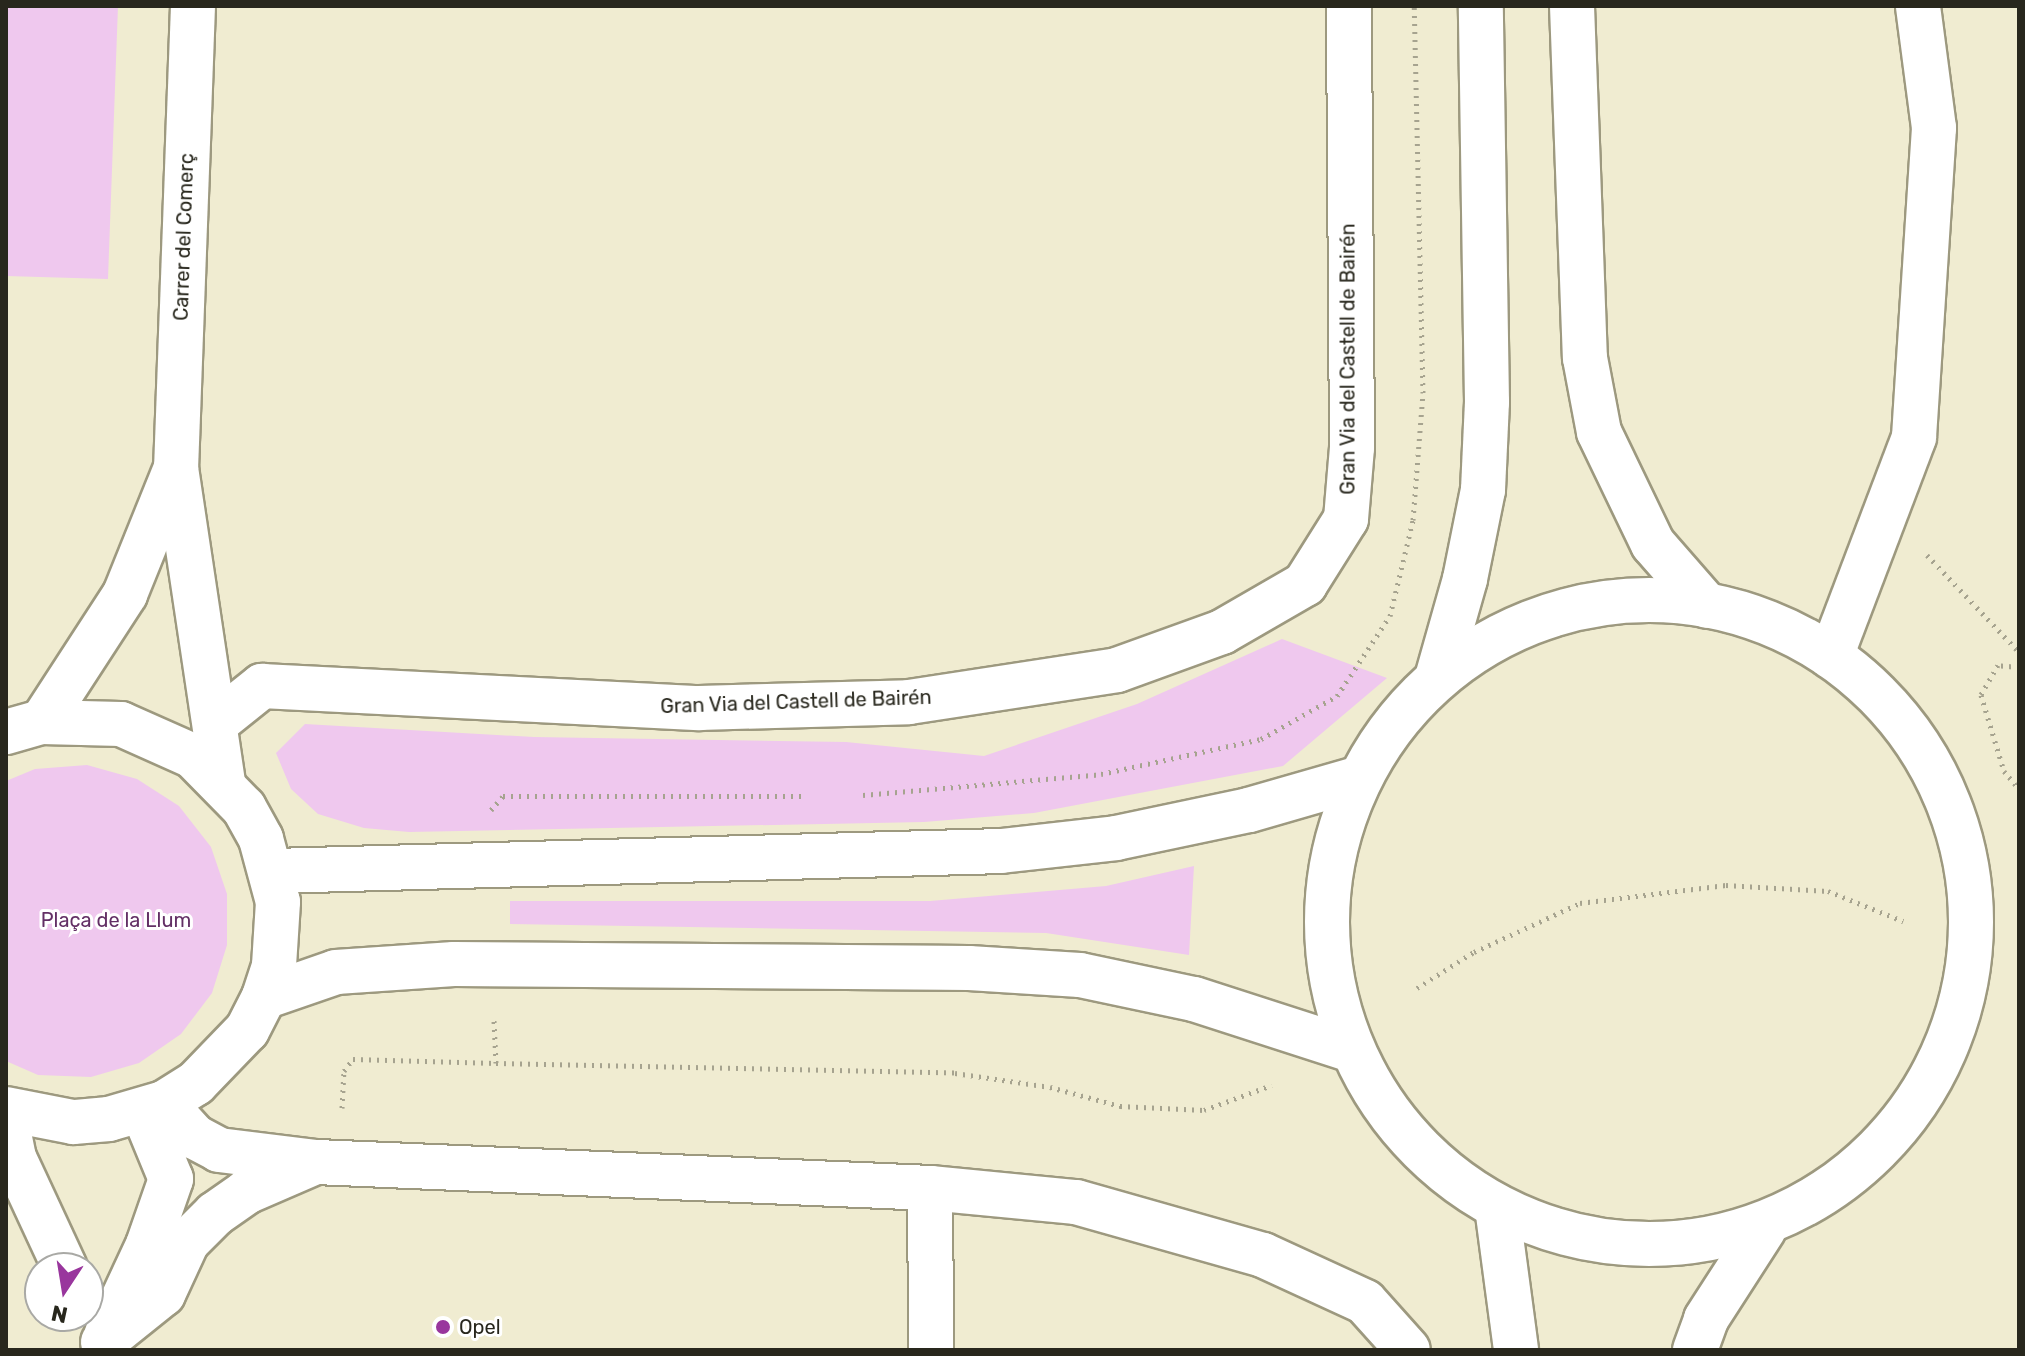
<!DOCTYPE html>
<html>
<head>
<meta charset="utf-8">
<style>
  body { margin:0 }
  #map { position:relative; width:2025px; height:1356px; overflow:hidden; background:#f0ecd1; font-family:Rubik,sans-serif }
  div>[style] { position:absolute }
  .green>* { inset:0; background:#efc8ee }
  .path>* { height:5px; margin-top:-2.5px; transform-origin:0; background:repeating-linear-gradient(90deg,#a6a38f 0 2px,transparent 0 8px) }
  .roads { filter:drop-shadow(2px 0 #9d997f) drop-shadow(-2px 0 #9d997f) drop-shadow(0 2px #9d997f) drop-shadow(0 -2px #9d997f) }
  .minor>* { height:44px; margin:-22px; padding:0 22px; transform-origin:22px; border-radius:22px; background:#fff }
  .major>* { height:44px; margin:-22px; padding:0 22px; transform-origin:22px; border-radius:22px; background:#fff }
  .major>.ring { margin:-22px; padding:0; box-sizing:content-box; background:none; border:44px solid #fff; border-radius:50% }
  .dots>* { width:22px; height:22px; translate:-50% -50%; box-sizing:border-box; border:4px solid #fff; border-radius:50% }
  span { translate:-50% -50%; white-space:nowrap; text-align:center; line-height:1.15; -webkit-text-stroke:6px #fff; paint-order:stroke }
  .street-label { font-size:20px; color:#28271d }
  .park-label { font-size:20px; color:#632f65 }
  .poi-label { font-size:20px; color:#28271d }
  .left { translate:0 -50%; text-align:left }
  .frame { position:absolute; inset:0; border:8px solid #28271d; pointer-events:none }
  .north { position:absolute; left:24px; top:1252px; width:80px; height:80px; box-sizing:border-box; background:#fff; border:2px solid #a9a9a5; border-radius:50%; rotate:192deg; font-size:22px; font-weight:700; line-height:32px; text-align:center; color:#28271d }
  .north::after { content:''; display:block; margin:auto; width:28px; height:36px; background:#99369d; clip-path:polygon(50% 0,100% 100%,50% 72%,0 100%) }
</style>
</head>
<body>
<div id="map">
  <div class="green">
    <i style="clip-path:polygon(6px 6px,118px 6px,108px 279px,6px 276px)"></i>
    <i style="clip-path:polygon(1282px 639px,1387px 678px,1283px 766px,1034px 813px,924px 822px,409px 832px,364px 828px,318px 814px,291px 789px,276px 753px,305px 724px,534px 737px,846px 742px,984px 756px,1137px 704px)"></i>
    <i style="clip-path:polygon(87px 765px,137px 779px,179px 806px,211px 847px,227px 894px,227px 945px,212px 993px,181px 1034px,139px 1063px,91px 1077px,38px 1075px,6px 1061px,6px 781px,35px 769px)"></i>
    <i style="clip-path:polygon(1194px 866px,1189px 955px,1046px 933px,510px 924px,510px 901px,930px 901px,1106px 886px)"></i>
  </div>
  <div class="path">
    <i style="left:1927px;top:555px;width:134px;rotate:46.5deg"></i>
    <i style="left:2019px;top:667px;width:21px;rotate:-175deg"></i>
    <i style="left:1998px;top:665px;width:34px;rotate:120deg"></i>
    <i style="left:1981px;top:695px;width:79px;rotate:73.2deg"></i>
    <i style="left:2004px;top:771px;width:23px;rotate:50deg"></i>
    <i style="left:863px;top:795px;width:239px;rotate:-5deg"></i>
    <i style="left:1101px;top:774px;width:164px;rotate:-12.3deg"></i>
    <i style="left:1261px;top:739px;width:87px;rotate:-29.5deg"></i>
    <i style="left:1337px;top:696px;width:96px;rotate:-56.5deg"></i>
    <i style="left:1390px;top:616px;width:99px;rotate:-76.5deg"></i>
    <i style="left:1413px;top:520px;width:127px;rotate:-85.5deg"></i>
    <i style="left:1423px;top:393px;width:387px;rotate:-91.3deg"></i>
    <i style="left:491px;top:810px;width:18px;rotate:-49deg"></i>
    <i style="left:503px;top:796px;width:298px"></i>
    <i style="left:1417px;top:988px;width:67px;rotate:-32.3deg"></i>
    <i style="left:1474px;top:952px;width:117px;rotate:-24.8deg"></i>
    <i style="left:1580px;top:903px;width:147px;rotate:-7deg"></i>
    <i style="left:1726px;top:885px;width:102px;rotate:3.4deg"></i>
    <i style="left:1828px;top:891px;width:81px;rotate:21.8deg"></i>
    <i style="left:496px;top:1063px;width:459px;rotate:1.2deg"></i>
    <i style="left:955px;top:1073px;width:96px;rotate:8.4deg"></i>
    <i style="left:1050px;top:1087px;width:73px;rotate:15.2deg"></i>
    <i style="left:1120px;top:1106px;width:84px;rotate:2.7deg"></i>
    <i style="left:1204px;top:1110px;width:72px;rotate:-20.2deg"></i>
    <i style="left:342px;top:1108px;width:37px;rotate:-87deg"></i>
    <i style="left:344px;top:1071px;width:15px;rotate:-53deg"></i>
    <i style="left:353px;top:1059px;width:143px;rotate:1.6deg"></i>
    <i style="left:496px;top:1063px;width:43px;rotate:-92.7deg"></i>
  </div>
  <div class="roads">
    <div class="minor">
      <i style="left:193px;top:6px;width:462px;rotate:92.1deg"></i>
      <i style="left:176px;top:468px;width:317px;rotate:81.5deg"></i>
      <i style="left:1831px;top:656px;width:234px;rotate:-69.2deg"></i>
      <i style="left:1914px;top:437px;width:310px;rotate:-86.3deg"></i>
      <i style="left:1934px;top:128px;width:123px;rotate:-97.5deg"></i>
      <i style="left:42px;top:722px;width:153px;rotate:-57deg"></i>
      <i style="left:125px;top:594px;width:136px;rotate:-68deg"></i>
      <i style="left:217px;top:722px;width:58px;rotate:-38.7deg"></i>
      <i style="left:262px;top:686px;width:438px;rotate:2.9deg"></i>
      <i style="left:699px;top:708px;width:210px;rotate:-1.6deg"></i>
      <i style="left:909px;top:702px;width:210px;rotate:-8.7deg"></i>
      <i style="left:1117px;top:670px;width:112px;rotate:-19.9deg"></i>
      <i style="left:1222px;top:632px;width:96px;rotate:-30deg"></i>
      <i style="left:1305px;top:584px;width:77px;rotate:-57.8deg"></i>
      <i style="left:1346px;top:519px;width:71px;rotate:-85.2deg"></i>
      <i style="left:1352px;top:448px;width:442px;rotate:-90.4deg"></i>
      <i style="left:6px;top:732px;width:37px;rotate:-16deg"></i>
      <i style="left:42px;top:722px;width:79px;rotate:1.5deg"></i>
      <i style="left:121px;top:724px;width:79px;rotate:24deg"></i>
      <i style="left:193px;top:756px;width:73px;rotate:45.6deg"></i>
      <i style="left:244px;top:808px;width:35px;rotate:61deg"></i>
      <i style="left:261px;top:839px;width:65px;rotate:74.9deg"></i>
      <i style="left:278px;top:902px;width:64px;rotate:93.6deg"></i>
      <i style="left:274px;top:966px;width:33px;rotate:108deg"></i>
      <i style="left:264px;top:997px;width:37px;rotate:117deg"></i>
      <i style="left:247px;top:1030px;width:74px;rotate:133.9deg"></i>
      <i style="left:196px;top:1083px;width:38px;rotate:148deg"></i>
      <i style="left:164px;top:1103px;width:57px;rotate:163.8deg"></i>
      <i style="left:109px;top:1119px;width:36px;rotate:175deg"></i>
      <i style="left:73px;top:1122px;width:68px;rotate:-169deg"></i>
      <i style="left:273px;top:871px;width:728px;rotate:-1.57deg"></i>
      <i style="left:1001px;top:851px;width:116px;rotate:-6.4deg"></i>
      <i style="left:1116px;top:838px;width:136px;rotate:-11.9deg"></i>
      <i style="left:1249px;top:810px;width:116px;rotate:-16.1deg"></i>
      <i style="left:264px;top:997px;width:76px;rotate:-19.1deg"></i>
      <i style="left:336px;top:972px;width:118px;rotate:-3.9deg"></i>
      <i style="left:454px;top:964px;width:515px;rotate:0.45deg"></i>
      <i style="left:969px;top:968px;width:111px;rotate:3.6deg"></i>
      <i style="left:1080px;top:975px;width:116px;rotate:11.9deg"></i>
      <i style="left:1194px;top:999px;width:166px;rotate:17.9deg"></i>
      <i style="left:164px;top:1103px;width:46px;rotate:47.6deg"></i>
      <i style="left:195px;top:1137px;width:27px;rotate:28deg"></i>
      <i style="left:219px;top:1150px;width:98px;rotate:7.1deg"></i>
      <i style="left:316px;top:1162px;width:615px;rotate:2.42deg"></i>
      <i style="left:930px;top:1188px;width:147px;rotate:5.5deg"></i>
      <i style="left:1076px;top:1202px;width:194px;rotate:15.8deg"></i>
      <i style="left:1263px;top:1255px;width:112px;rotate:24.7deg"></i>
      <i style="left:1365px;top:1302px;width:64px;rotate:48.1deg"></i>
      <i style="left:6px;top:1118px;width:41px;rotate:78.7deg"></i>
      <i style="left:14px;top:1158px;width:121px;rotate:65.1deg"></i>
      <i style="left:930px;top:1188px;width:162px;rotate:89.6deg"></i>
      <i style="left:107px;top:1333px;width:97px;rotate:-65deg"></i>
      <i style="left:148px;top:1245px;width:70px;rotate:-70.8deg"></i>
      <i style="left:171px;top:1179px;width:74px;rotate:-112.4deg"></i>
      <i style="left:103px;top:1342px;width:77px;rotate:-38.7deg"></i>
      <i style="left:163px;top:1294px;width:57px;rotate:-65.2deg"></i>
      <i style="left:187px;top:1242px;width:40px;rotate:-45deg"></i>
      <i style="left:215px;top:1214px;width:38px;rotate:-35deg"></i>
      <i style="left:246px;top:1192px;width:73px;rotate:-23.4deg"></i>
    </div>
    <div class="major">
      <i style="left:1572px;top:6px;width:352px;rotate:87.9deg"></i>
      <i style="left:1585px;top:358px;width:75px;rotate:79.3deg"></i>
      <i style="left:1599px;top:432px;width:124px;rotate:64.3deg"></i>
      <i style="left:1653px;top:544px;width:82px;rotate:48.9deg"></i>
      <i class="ring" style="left:1327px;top:600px;width:600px;height:600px"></i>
      <i style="left:1437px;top:678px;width:103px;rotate:-74.2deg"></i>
      <i style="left:1465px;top:579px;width:91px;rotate:-78.6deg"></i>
      <i style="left:1483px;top:490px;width:88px;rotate:-87.4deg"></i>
      <i style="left:1487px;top:402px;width:396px;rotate:-90.9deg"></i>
      <i style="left:1497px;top:1207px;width:144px;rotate:82.4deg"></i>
      <i style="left:1695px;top:1350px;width:33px;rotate:-70deg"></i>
      <i style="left:1706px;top:1319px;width:107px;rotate:-57.2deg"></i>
    </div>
  </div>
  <div class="dots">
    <i style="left:443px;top:1327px;background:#99369d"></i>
  </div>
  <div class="street-label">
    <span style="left:184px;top:237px;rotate:-88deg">Carrer del Comerç</span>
    <span style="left:1348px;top:359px;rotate:-90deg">Gran Via del Castell de Bairén</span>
    <span style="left:796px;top:702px;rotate:-2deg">Gran Via del Castell de Bairén</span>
  </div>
  <div class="park-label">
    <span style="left:116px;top:920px">Plaça de la Llum</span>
  </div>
  <div class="poi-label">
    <span class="left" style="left:459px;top:1327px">Opel</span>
  </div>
  <div class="frame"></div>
  <div class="north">N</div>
</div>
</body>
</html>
